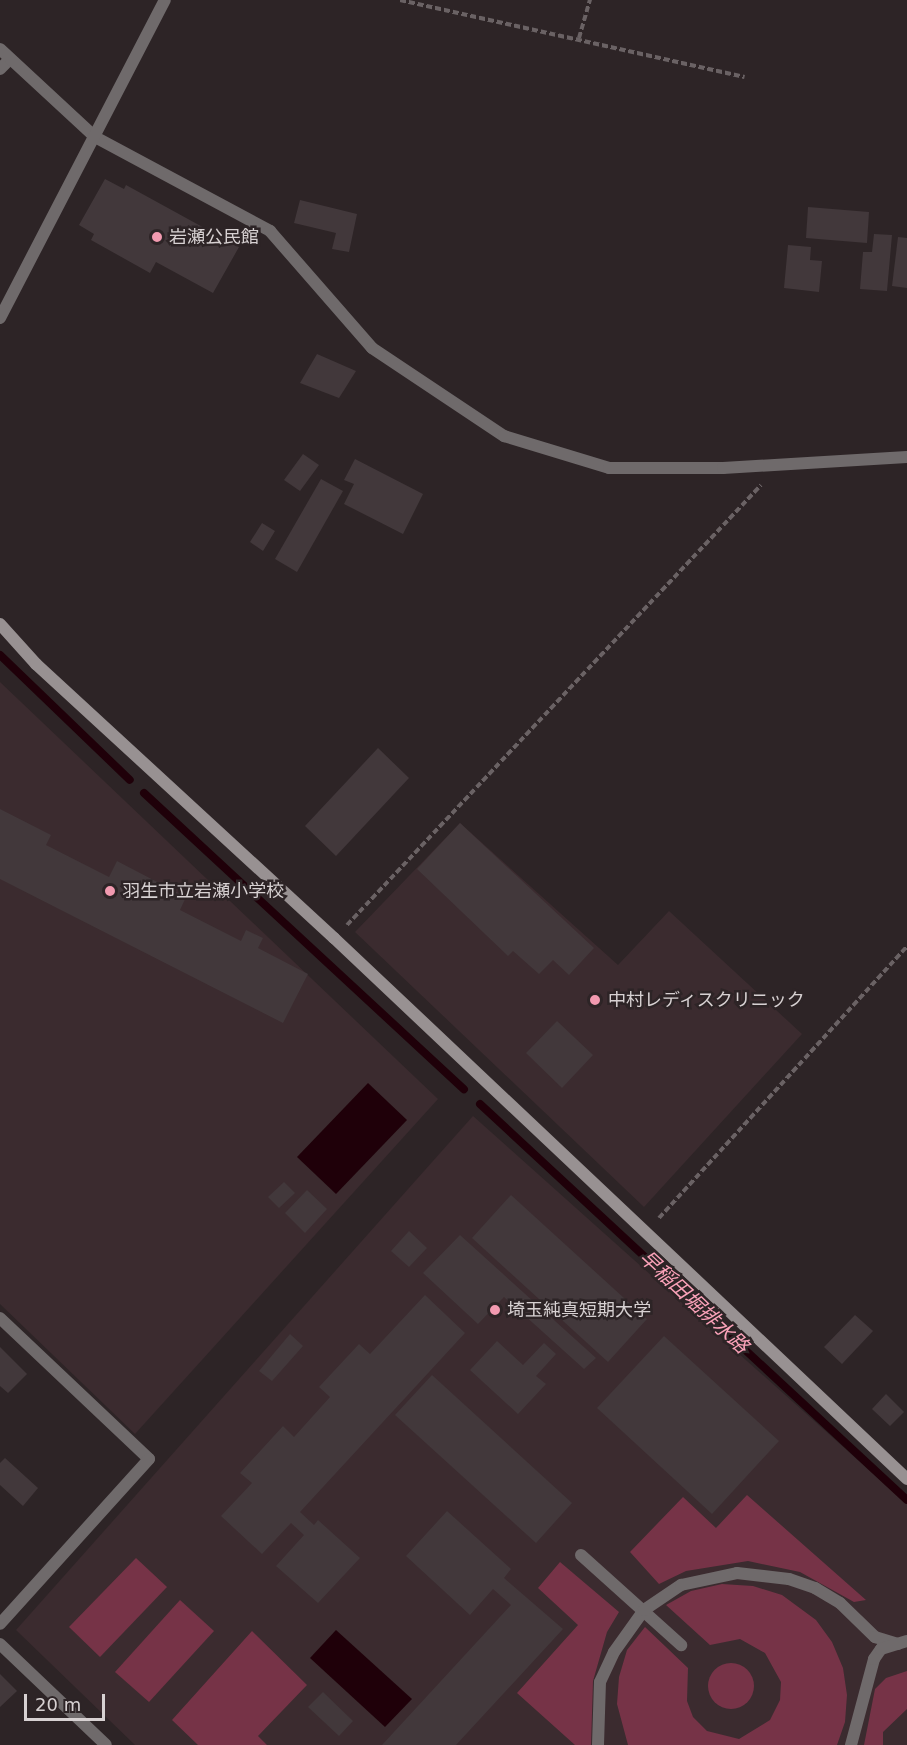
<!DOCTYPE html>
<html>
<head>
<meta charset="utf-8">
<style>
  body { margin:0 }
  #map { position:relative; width:907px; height:1745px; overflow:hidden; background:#2d2426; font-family:"DejaVu Sans","Noto Sans JP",sans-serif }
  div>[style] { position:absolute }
  .built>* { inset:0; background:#3b2b2f }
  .green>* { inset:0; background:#763347 }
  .round { border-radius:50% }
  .water>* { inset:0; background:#1f0009 }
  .stream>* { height:8px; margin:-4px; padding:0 4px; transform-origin:4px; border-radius:4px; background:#1f0009 }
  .building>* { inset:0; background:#42383b }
  .path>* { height:4px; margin-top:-2px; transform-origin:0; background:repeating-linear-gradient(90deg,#6a6264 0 6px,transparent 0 9px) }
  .lane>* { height:12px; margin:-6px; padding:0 6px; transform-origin:6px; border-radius:6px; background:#6f6a6b }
  .street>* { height:12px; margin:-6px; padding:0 6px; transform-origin:6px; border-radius:6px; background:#6f6a6b }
  .secondary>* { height:12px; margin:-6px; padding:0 6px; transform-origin:6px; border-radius:6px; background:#989192 }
  .dots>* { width:16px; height:16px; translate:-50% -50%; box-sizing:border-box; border:3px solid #2d2426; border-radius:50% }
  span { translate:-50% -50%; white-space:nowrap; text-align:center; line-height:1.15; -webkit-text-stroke:5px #2d2426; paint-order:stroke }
  .poi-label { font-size:18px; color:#d7d1d2 }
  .left { translate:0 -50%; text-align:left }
  .water-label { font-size:20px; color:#fba2b9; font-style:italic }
  .scale { position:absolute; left:24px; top:1694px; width:81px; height:27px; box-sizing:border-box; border:3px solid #d7d1d2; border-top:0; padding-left:8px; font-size:18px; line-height:21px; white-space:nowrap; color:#d7d1d2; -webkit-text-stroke:4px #2d2426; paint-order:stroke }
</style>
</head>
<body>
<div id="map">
  <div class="built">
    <i style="clip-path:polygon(0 682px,438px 1099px,135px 1434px,0 1304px)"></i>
    <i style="clip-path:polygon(460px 823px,618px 965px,669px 911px,802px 1034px,644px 1207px,355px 932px)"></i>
    <i style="clip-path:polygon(473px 1116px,907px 1504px,907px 1745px,135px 1745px,16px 1630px)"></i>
  </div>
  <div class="green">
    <i style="clip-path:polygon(747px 1495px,866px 1600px,854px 1602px,800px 1572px,748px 1561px,686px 1571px,659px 1584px,630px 1552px,683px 1497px,716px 1528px)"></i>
    <i style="clip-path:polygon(136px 1558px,167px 1587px,100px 1657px,69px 1627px)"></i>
    <i style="clip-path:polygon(560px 1562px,619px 1612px,607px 1632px,593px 1681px,591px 1745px,575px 1745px,517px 1693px,578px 1625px,538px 1588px)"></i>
    <i style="clip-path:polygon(722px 1584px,753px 1586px,782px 1595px,816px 1620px,832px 1642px,843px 1668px,847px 1695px,845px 1722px,837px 1745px,628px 1745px,617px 1704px,619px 1677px,627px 1650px,645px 1627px,688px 1668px,687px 1701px,693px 1717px,707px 1731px,739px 1739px,770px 1720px,780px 1700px,781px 1682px,765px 1653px,740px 1639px,710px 1645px,666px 1605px,691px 1591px)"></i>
    <i style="clip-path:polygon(180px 1600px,214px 1631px,149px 1702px,115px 1672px)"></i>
    <i style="clip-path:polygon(252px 1631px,307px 1685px,258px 1736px,267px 1745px,198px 1745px,172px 1720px)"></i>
    <i class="round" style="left:708px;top:1663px;width:46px;height:46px"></i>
    <i style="clip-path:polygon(907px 1671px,907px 1709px,883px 1732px,883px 1745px,864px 1745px,875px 1689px,886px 1678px)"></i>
  </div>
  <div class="water">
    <i style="clip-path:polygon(368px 1083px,407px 1120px,336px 1194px,297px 1157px)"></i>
    <i style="clip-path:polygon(336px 1630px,412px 1699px,385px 1727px,310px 1658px)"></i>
  </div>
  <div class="stream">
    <i style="left:0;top:655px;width:180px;rotate:43.9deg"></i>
    <i style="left:144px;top:793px;width:436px;rotate:42.8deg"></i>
    <i style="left:480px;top:1104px;width:582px;rotate:42.84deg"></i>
  </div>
  <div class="building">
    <i style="clip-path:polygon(105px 179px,124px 189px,126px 185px,239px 247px,213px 293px,156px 262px,150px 273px,91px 240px,94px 234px,79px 225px)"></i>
    <i style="clip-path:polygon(300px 200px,357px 214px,349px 252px,332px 249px,336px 233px,294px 223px)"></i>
    <i style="clip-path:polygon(808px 207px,869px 212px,867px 243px,806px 238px)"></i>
    <i style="clip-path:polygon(874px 234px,892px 235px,887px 291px,860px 289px,863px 252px,872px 252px)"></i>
    <i style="clip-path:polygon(898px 237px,907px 238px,907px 288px,892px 286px)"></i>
    <i style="clip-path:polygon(788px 245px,811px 247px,810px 260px,822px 261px,819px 292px,784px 288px)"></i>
    <i style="clip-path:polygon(317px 354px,356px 371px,339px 398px,300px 383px)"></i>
    <i style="clip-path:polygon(303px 454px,319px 465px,300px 491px,284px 480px)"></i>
    <i style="clip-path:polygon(355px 459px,423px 494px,403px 534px,344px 504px,354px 484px,344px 480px)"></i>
    <i style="clip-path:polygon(321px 479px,343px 491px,297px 572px,275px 559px)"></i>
    <i style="clip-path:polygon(262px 523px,275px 531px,263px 551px,250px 542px)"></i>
    <i style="clip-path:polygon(378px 748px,409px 778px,336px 856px,305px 826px)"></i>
    <i style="clip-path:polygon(0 809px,51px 835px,46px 845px,109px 877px,117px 861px,186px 897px,180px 910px,241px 941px,246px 930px,263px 938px,258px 948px,308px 974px,283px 1023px,0 879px)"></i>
    <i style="clip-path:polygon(460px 823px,594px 948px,569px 975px,553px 960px,539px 974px,513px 951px,508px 956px,417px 869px)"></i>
    <i style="clip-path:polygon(557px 1021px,593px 1055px,562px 1088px,526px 1053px)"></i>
    <i style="clip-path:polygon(284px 1182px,295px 1193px,279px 1208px,268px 1197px)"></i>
    <i style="clip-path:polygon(307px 1190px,327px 1209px,305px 1233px,285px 1213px)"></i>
    <i style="clip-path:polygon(511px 1195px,647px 1319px,608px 1362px,472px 1238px)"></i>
    <i style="clip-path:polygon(409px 1231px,427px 1248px,409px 1267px,391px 1251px)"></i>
    <i style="clip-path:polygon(460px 1235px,596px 1358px,584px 1369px,504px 1297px,478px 1324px,423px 1273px)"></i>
    <i style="clip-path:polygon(425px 1295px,465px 1333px,300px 1512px,314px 1525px,318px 1520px,360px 1558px,318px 1603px,276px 1566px,304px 1535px,291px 1523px,262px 1554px,221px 1516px,252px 1483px,240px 1473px,283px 1426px,294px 1437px,330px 1397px,319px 1387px,359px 1344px,370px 1354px)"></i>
    <i style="clip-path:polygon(855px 1315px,873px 1331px,842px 1364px,824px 1347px)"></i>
    <i style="clip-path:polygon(290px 1334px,303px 1346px,272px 1381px,259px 1371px)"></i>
    <i style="clip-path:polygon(664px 1336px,779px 1441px,712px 1514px,597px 1408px)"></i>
    <i style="clip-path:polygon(497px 1341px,523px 1365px,544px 1343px,556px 1354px,536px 1376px,546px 1384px,518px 1414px,470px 1370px)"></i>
    <i style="clip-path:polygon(0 1347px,27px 1374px,8px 1393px,0 1386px)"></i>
    <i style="clip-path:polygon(432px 1375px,572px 1503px,536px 1543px,395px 1415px)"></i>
    <i style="clip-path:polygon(886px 1394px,904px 1412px,890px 1426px,872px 1409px)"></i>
    <i style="clip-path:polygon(5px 1458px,38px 1488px,23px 1506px,0 1485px,0 1463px)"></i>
    <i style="clip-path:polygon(447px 1511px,511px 1569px,504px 1578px,563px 1629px,456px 1745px,382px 1745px,511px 1605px,493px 1589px,470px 1615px,406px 1556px)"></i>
    <i style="clip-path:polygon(0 1674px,17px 1691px,0 1707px)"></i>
    <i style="clip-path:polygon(323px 1692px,353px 1721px,339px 1736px,308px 1707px)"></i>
  </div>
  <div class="path">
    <i style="left:400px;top:0;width:353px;rotate:12.6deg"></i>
    <i style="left:579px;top:38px;width:40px;rotate:-74deg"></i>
    <i style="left:347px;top:925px;width:604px;rotate:-46.74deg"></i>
    <i style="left:659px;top:1218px;width:368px;rotate:-47.6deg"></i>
  </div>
  <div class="lane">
    <i style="left:0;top:69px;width:14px;rotate:-45deg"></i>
    <i style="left:581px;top:1555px;width:135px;rotate:42deg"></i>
    <i style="left:598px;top:1745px;width:63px;rotate:-88.2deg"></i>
    <i style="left:600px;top:1682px;width:33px;rotate:-65deg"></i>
    <i style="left:614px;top:1652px;width:52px;rotate:-54.5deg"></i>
    <i style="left:644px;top:1610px;width:45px;rotate:-34deg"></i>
    <i style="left:681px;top:1585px;width:57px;rotate:-12.1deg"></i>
    <i style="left:737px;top:1573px;width:52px;rotate:6.6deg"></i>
    <i style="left:789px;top:1579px;width:28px;rotate:19deg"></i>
    <i style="left:815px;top:1588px;width:29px;rotate:31deg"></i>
    <i style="left:840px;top:1603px;width:49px;rotate:44.2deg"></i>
    <i style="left:875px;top:1637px;width:24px;rotate:17deg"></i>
    <i style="left:851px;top:1745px;width:89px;rotate:-75deg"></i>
    <i style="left:874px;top:1659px;width:12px;rotate:-55deg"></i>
    <i style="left:881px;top:1649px;width:27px;rotate:-17deg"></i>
  </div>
  <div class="street">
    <i style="left:0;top:49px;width:129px;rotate:42.8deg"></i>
    <i style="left:95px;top:137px;width:199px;rotate:28.2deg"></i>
    <i style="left:270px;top:231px;width:155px;rotate:48.9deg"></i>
    <i style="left:372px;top:348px;width:159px;rotate:33.7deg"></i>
    <i style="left:504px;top:436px;width:110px;rotate:16.9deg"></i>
    <i style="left:609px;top:468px;width:114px"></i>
    <i style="left:723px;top:468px;width:184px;rotate:-3.4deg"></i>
    <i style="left:0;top:318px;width:358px;rotate:-62.6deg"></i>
    <i style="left:0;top:1318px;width:205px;rotate:43.4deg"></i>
    <i style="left:149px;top:1459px;width:222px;rotate:132.1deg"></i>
    <i style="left:0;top:1644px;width:146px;rotate:43.6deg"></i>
  </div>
  <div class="secondary">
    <i style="left:0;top:624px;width:54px;rotate:48deg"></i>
    <i style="left:36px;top:664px;width:405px;rotate:42.6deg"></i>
    <i style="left:334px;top:938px;width:788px;rotate:43.35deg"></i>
  </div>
  <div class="dots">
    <i style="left:157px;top:237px;background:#f29ab0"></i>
    <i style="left:110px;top:891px;background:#f29ab0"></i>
    <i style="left:595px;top:1000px;background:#f29ab0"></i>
    <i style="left:495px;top:1310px;background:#f29ab0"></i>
  </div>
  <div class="poi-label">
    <span class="left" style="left:169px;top:237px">岩瀬公民館</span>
    <span class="left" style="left:122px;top:891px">羽生市立岩瀬小学校</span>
    <span class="left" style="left:608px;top:1000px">中村レディスクリニック</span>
    <span class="left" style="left:507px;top:1310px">埼玉純真短期大学</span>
  </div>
  <div class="water-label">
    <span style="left:694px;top:1302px;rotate:43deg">早稲田堀排水路</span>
  </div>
  <div class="scale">20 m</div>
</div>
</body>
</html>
